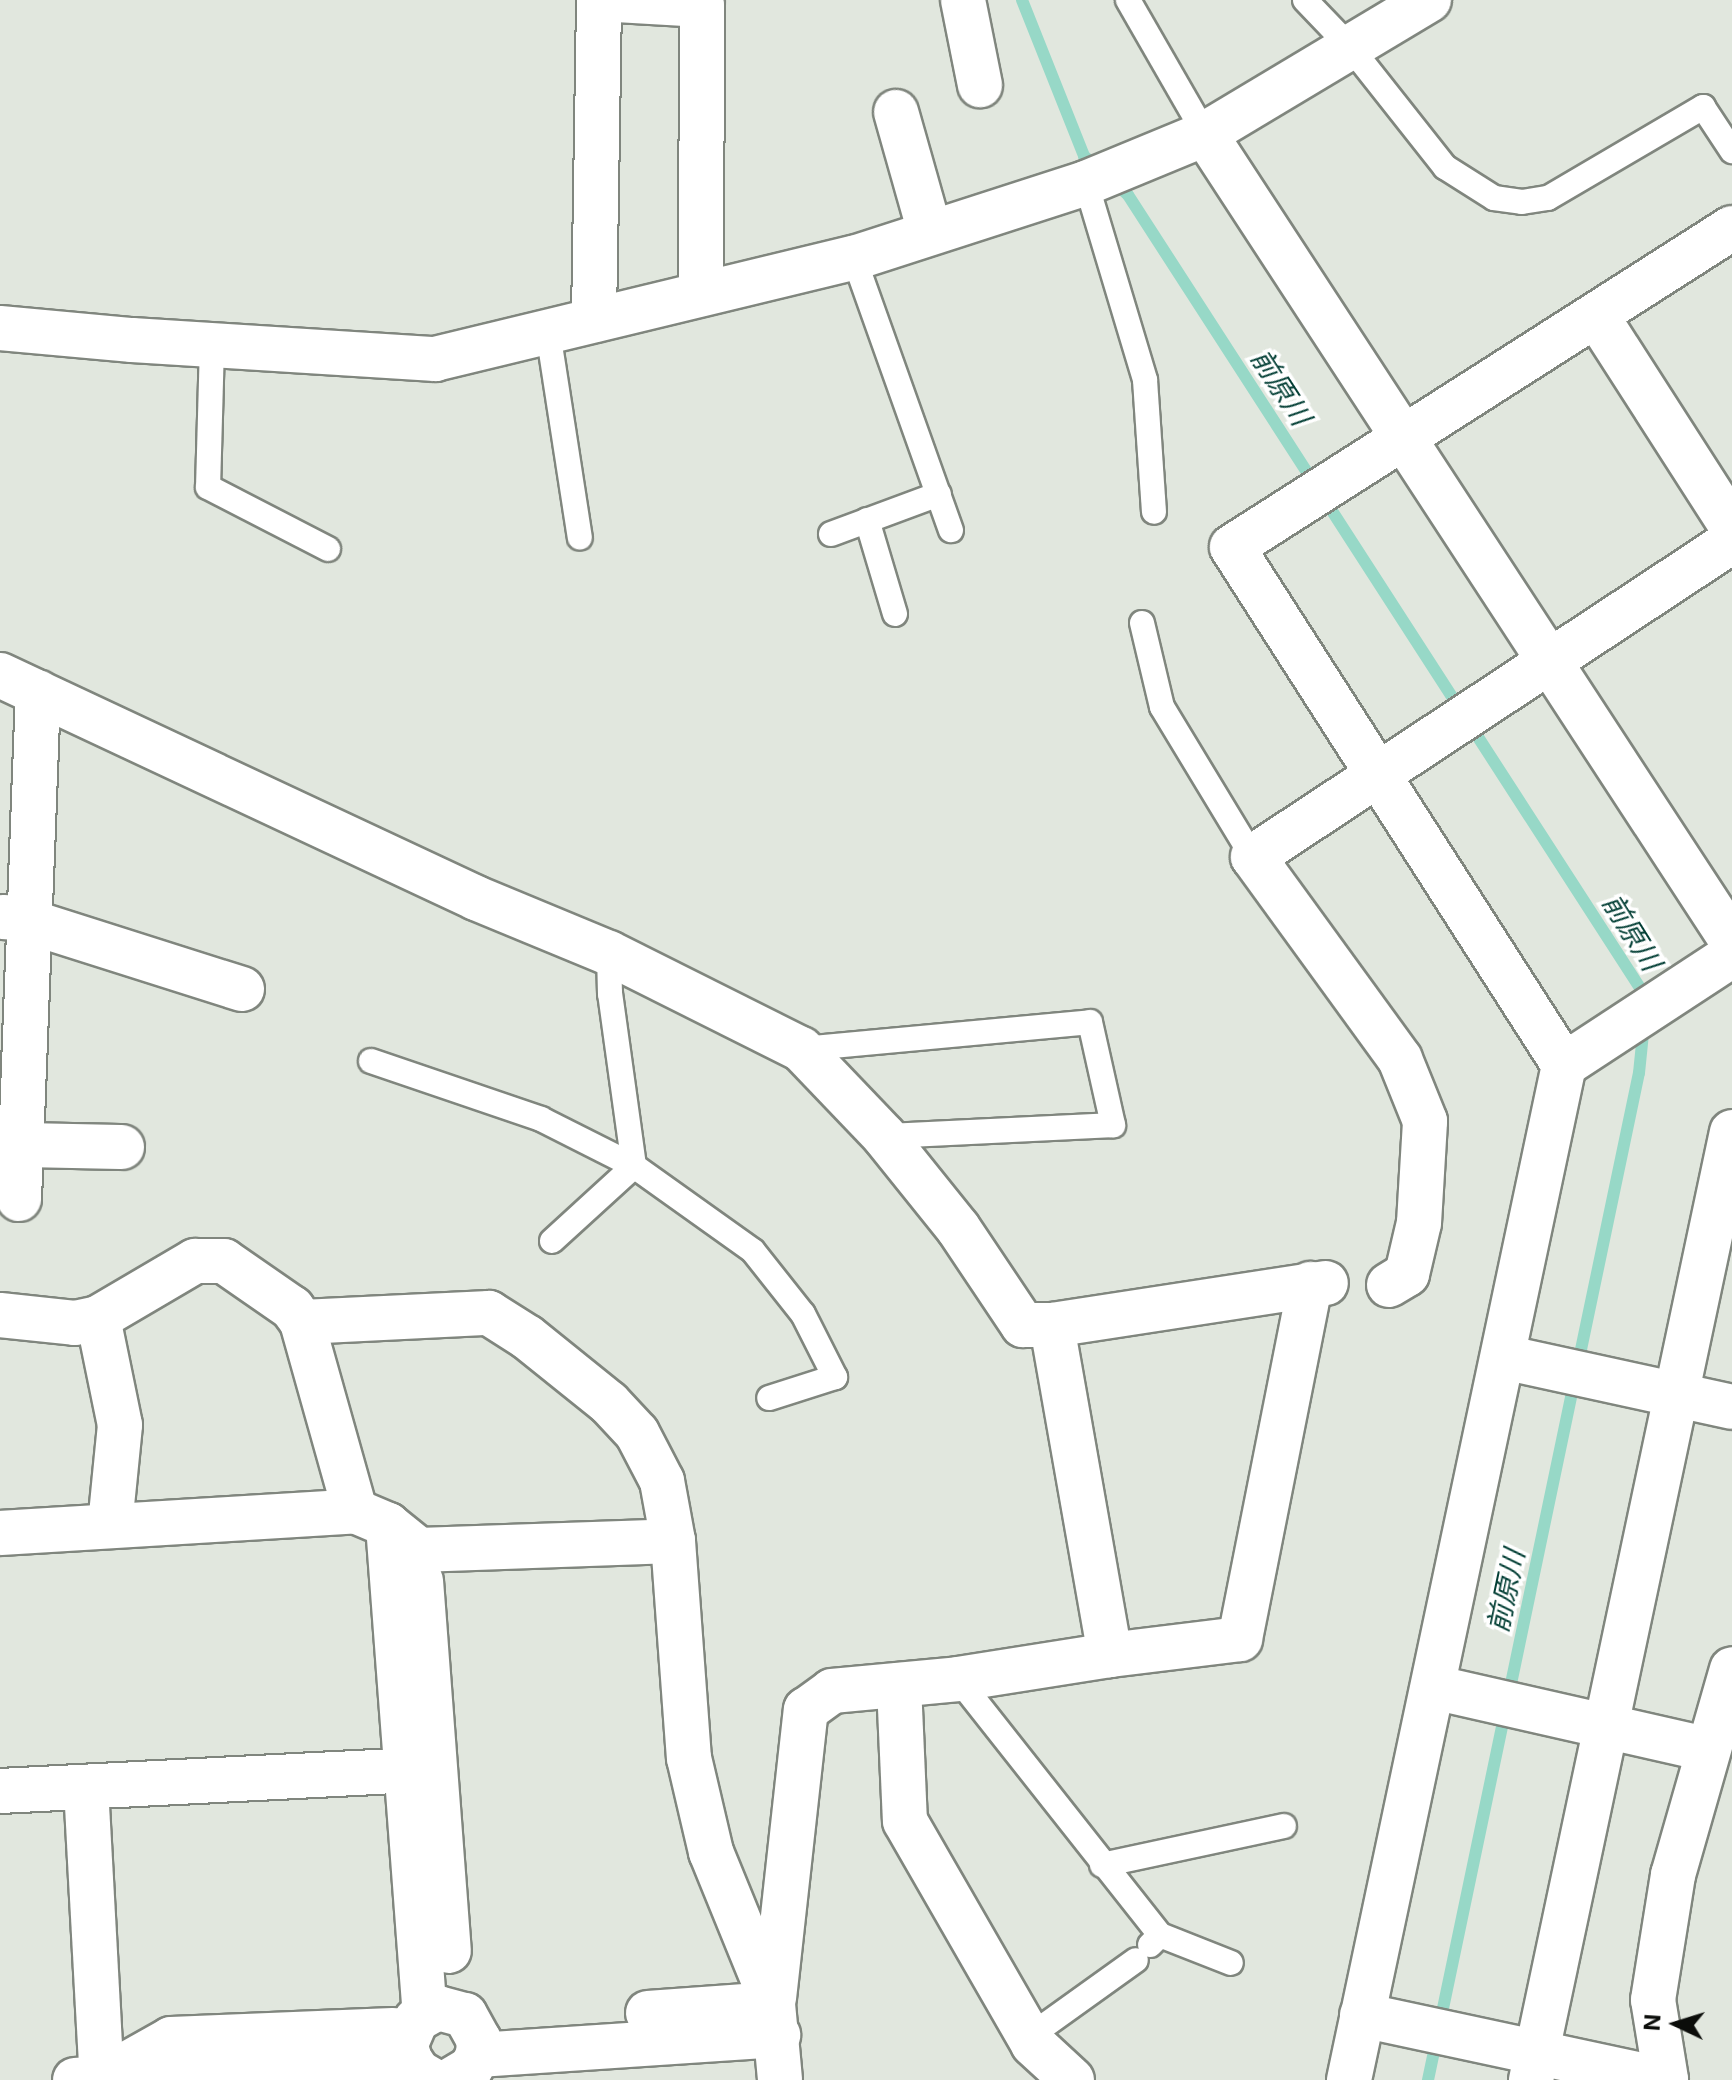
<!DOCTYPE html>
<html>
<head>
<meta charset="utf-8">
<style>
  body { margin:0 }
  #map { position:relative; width:1732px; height:2080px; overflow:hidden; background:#e1e7de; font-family:Inter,"Noto Sans JP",sans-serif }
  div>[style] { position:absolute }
  .stream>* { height:12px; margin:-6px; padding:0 6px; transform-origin:6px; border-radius:6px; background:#97d8c7 }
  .roads { filter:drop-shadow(2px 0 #80867e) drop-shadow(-2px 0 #80867e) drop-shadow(0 2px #80867e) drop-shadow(0 -2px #80867e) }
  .lane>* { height:24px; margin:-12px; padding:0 12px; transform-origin:12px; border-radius:12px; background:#fff }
  .street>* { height:44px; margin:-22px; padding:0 22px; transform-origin:22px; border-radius:22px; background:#fff }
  span { translate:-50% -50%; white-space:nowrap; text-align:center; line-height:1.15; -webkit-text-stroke:7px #fff; paint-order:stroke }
  .water-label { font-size:28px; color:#033f35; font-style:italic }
  .north { position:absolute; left:1636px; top:1984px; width:80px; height:80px; -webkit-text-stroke:6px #fff; paint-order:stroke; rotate:274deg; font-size:22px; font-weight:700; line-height:32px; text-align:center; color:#0b0d0a }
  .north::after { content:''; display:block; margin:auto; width:28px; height:36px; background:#0b0d0a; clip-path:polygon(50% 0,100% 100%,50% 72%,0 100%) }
</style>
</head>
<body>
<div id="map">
  <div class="stream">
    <i style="left:1022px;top:0;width:168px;rotate:68.3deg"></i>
    <i style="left:1084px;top:156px;width:21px;rotate:41deg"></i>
    <i style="left:1114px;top:182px;width:19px;rotate:43deg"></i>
    <i style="left:1128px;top:195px;width:944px;rotate:57.15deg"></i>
    <i style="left:1640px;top:988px;width:14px;rotate:82deg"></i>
    <i style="left:1428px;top:2080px;width:1029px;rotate:-78.17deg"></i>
    <i style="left:1639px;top:1073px;width:49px;rotate:-84.2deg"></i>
  </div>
  <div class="roads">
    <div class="lane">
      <i style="left:1128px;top:0;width:155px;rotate:60.1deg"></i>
      <i style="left:1305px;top:0;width:66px;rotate:46.2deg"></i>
      <i style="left:1351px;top:48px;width:152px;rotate:51.7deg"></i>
      <i style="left:1445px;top:167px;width:58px;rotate:32.3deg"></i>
      <i style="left:1494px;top:198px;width:28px;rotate:8deg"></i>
      <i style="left:1522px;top:202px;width:26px;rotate:-9deg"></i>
      <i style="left:1548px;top:198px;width:180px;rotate:-30.4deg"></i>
      <i style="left:1703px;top:107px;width:53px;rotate:56.6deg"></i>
      <i style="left:1086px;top:183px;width:206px;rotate:73.3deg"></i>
      <i style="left:1145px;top:380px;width:132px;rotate:86.1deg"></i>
      <i style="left:854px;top:258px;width:289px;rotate:70.4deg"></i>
      <i style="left:548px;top:332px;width:208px;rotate:81.2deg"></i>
      <i style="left:212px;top:345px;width:142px;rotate:91.6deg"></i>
      <i style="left:208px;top:487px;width:135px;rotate:27.3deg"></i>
      <i style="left:867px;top:520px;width:98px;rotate:73.4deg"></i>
      <i style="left:831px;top:534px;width:115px;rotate:-20.3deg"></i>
      <i style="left:1142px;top:623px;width:86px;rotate:76.6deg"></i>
      <i style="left:1162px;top:707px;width:175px;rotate:58.8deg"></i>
      <i style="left:801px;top:1049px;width:290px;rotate:-5.3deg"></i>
      <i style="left:1090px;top:1022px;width:106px;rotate:77.4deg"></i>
      <i style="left:1113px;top:1125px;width:229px;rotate:177.2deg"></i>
      <i style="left:371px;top:1061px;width:180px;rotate:18.8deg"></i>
      <i style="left:541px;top:1119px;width:104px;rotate:26.8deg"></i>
      <i style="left:634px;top:1166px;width:146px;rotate:35.5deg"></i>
      <i style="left:753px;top:1251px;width:80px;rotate:51.6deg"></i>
      <i style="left:803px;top:1314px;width:71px;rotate:63.1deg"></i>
      <i style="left:835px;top:1377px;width:69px;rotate:162.3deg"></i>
      <i style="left:552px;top:1241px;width:111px;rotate:-42.4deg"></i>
      <i style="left:634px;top:1166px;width:174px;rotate:-97.9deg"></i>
      <i style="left:610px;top:994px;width:41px;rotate:-91.4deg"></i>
      <i style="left:958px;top:1679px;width:326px;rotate:51.7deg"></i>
      <i style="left:1160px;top:1935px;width:14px;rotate:135deg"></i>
      <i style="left:1102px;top:1865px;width:186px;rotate:-12.1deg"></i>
      <i style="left:1160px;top:1935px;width:76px;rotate:21.5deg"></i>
      <i style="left:1030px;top:2036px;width:130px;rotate:-35.6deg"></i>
    </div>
    <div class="street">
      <i style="left:617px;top:0;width:85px;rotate:3.4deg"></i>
      <i style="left:702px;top:5px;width:287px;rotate:90.2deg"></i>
      <i style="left:963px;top:0;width:87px;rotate:78.7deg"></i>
      <i style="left:896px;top:112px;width:125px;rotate:74.2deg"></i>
      <i style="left:1205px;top:134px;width:964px;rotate:56.85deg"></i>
      <i style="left:1596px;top:315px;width:252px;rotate:57.3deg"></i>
      <i style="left:594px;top:320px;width:320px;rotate:-89.1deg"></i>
      <i style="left:0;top:328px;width:133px;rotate:5.2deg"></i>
      <i style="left:132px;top:340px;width:304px;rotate:3.6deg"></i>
      <i style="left:435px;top:359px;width:431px;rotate:-13.6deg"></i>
      <i style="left:854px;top:258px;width:244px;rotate:-17.9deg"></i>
      <i style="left:1086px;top:183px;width:129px;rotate:-22.4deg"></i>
      <i style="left:1205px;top:134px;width:261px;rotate:-30.9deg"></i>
      <i style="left:0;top:675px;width:526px;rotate:25.1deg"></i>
      <i style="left:476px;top:898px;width:144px;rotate:22.5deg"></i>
      <i style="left:609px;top:953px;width:215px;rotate:26.6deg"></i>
      <i style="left:801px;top:1049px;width:120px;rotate:46.3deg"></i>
      <i style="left:884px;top:1136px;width:118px;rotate:51.2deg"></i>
      <i style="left:958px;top:1228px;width:117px;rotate:56.2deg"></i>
      <i style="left:1023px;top:1325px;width:29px"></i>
      <i style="left:1052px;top:1325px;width:277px;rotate:-8.7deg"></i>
      <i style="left:3px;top:917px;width:15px;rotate:4deg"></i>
      <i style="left:18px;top:918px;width:235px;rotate:17.6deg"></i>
      <i style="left:1564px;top:1065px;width:201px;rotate:-33.2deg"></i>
      <i style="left:23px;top:1145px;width:99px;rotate:1.2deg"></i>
      <i style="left:19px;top:1199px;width:507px;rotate:-87.85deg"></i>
      <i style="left:1389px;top:1285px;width:21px;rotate:-31deg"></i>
      <i style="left:1407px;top:1274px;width:52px;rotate:-76.8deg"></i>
      <i style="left:1419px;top:1223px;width:102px;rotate:-86.6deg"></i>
      <i style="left:1425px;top:1121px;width:67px;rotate:-112deg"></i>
      <i style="left:1400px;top:1059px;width:250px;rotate:-126deg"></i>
      <i style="left:1253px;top:857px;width:574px;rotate:-33.41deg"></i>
      <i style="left:0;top:1315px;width:75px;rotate:6.1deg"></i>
      <i style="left:75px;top:1323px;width:24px;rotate:-12deg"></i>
      <i style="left:98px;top:1318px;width:113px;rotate:-30.4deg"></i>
      <i style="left:195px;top:1261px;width:29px"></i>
      <i style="left:224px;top:1261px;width:83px;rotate:34.7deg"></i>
      <i style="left:292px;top:1308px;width:17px;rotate:54deg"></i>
      <i style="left:302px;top:1322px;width:196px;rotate:74.3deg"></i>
      <i style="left:355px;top:1511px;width:36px;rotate:23deg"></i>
      <i style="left:388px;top:1525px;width:40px;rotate:39deg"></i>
      <i style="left:419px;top:1550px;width:254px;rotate:-2deg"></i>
      <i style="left:98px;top:1318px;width:109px;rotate:78.4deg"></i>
      <i style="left:120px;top:1425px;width:100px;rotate:95.7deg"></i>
      <i style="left:302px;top:1322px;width:187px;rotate:-2.8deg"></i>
      <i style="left:489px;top:1313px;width:45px;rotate:32.3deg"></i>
      <i style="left:527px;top:1337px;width:105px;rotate:38.8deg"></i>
      <i style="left:609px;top:1403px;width:41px;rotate:47deg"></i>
      <i style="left:637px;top:1433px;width:54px;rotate:62.5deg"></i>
      <i style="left:662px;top:1481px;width:61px;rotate:79.6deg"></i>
      <i style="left:673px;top:1541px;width:218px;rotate:85.8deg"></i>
      <i style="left:689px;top:1758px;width:97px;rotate:76.8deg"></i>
      <i style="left:711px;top:1852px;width:164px;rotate:67.8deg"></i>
      <i style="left:773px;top:2004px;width:76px;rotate:84.7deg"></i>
      <i style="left:1503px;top:1357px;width:234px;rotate:12.3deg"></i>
      <i style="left:388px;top:1525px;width:489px;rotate:85.7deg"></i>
      <i style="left:0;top:1533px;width:356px;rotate:-3.5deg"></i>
      <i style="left:421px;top:1581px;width:371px;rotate:85.7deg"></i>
      <i style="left:1110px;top:1655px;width:131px;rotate:-7deg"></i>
      <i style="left:1240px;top:1639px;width:362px;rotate:-78.8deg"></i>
      <i style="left:899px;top:1685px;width:136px;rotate:87.5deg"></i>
      <i style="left:905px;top:1821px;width:257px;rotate:60.1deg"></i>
      <i style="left:1033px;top:2044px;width:53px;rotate:42.7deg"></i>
      <i style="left:1433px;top:1687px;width:281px;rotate:12.8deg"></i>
      <i style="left:86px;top:1787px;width:293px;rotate:86.9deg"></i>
      <i style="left:0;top:1791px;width:434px;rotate:-2.9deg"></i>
      <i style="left:774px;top:1998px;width:290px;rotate:-83.7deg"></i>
      <i style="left:806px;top:1710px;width:32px;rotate:-36deg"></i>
      <i style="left:832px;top:1691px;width:127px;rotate:-5.4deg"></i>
      <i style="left:958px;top:1679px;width:154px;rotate:-9deg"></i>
      <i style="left:1110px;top:1655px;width:335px;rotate:-100deg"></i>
      <i style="left:648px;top:2013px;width:125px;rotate:-4.1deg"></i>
      <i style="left:1362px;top:2015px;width:311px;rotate:12.1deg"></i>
      <i style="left:478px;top:2055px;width:301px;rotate:-3.8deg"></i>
      <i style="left:111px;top:2073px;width:69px;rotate:-29.5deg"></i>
      <i style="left:171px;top:2039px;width:222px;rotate:-2.3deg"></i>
      <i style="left:1666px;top:2079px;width:80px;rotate:-99.3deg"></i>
      <i style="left:1653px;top:2000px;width:127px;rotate:-80.9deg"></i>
      <i style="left:1673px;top:1875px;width:214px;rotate:-74deg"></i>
      <i style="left:75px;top:2080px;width:335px;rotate:-3.8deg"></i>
      <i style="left:432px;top:2080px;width:16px;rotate:-150deg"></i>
      <i style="left:418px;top:2072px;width:17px;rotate:-123deg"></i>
      <i style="left:409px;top:2058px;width:14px;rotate:-102deg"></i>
      <i style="left:406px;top:2044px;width:26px;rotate:-67deg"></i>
      <i style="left:416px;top:2020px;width:25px;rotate:-29deg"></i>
      <i style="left:438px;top:2008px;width:28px;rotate:15deg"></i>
      <i style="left:465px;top:2015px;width:29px;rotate:61deg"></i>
      <i style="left:479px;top:2040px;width:15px;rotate:94deg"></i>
      <i style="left:478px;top:2055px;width:15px;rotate:118deg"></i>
      <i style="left:471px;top:2068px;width:23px;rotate:149deg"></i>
      <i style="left:1349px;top:2080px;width:1038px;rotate:-78.04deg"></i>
      <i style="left:1564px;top:1065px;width:615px;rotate:-122.66deg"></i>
      <i style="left:1232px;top:547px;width:593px;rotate:-32.54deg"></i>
      <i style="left:1531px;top:2080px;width:969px;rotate:-78.03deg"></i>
    </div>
  </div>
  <div class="water-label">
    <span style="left:1281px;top:387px;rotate:57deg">前原川</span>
    <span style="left:1632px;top:932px;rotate:58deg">前原川</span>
    <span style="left:1506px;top:1591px;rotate:-78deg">前原川</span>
  </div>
  <div class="north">N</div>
</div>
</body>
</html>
